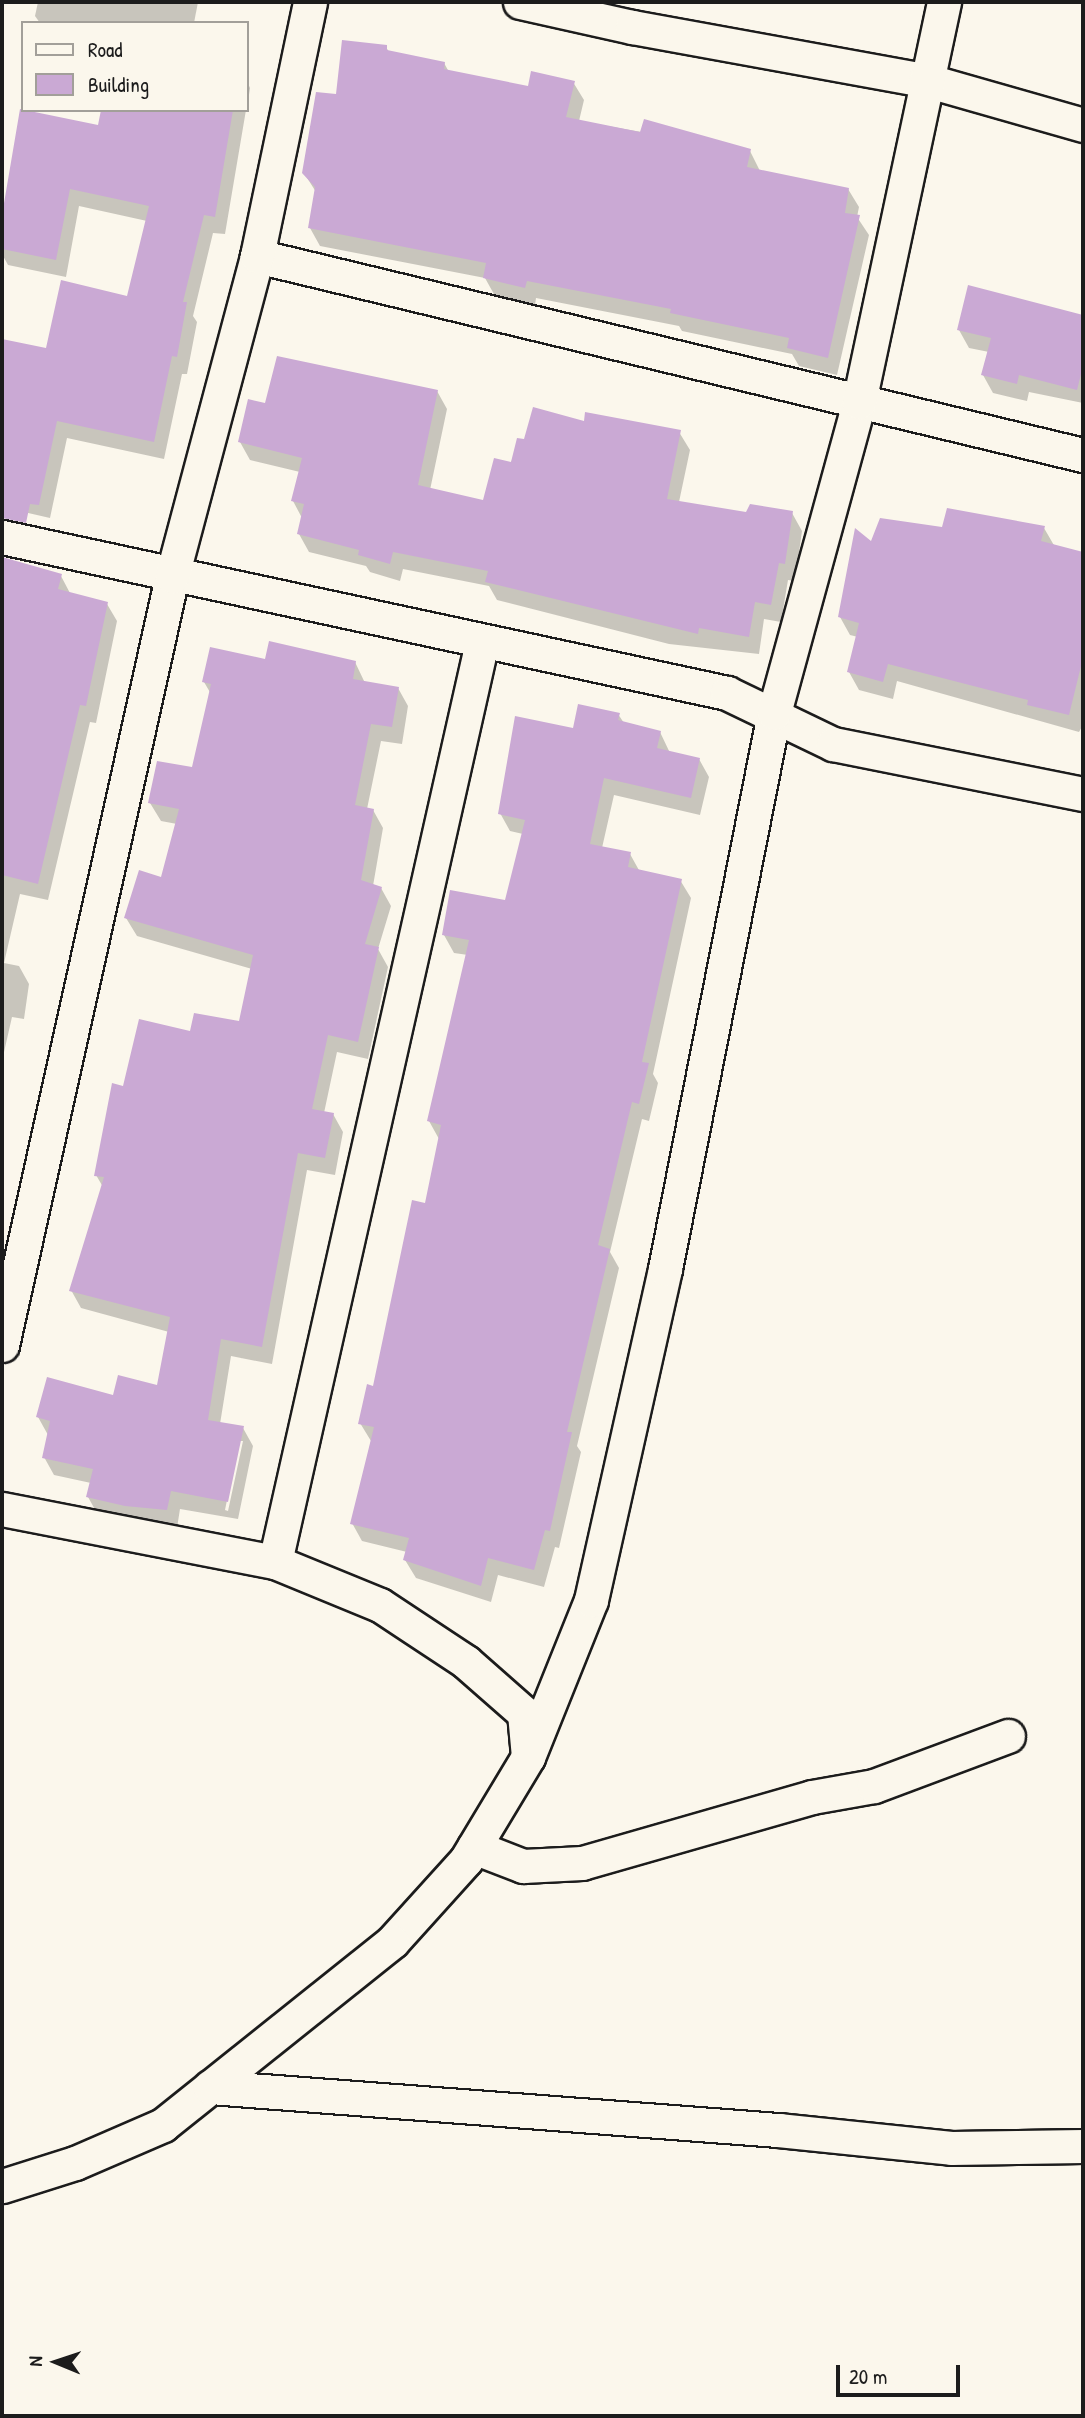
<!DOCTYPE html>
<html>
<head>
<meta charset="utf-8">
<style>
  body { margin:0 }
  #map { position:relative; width:1085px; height:2418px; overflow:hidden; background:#fbf7ec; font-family:"Patrick Hand",sans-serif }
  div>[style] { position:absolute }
  .shadow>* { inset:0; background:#0003 }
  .building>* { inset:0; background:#caa9d4 }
  .roads { filter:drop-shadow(2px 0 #1c1c1c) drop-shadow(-2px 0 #1c1c1c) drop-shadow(0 2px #1c1c1c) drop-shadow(0 -2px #1c1c1c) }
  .minor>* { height:33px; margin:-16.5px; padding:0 16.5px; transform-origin:16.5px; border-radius:16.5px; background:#fbf7ec }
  span { translate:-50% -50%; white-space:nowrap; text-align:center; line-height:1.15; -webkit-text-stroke:7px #fbf7ec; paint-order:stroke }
  .frame { position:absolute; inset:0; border:4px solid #1c1c1c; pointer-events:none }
  .legend { position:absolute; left:21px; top:21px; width:228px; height:91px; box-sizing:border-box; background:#fbf7ec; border:2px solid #a29f99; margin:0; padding:9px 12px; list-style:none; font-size:21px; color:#1c1c1c }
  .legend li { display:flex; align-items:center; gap:14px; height:35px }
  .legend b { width:35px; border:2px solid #a29f99 }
  .north { position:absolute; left:21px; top:2327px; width:70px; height:70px; -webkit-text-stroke:5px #fbf7ec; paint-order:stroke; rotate:272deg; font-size:19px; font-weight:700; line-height:28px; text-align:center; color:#1c1c1c }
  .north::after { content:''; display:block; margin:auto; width:24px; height:32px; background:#1c1c1c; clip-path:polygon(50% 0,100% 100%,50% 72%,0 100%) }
  .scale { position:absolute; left:836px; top:2365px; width:124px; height:32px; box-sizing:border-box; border:4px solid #1c1c1c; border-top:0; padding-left:9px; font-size:21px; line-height:24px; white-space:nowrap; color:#1c1c1c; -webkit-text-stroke:5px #fbf7ec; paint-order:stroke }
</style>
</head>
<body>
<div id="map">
  <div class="shadow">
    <i style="clip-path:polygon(38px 2px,198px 2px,194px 23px,40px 23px,35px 16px)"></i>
    <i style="clip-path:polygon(386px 47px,389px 52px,444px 63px,449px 72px,529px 88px,573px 82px,584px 100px,579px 121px,750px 151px,760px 171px,848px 189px,859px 207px,857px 217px,869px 235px,837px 375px,799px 366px,792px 354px,682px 331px,679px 326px,536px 298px,535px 305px,495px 296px,485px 278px,320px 246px,310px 228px,316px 192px,304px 173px,337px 96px)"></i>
    <i style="clip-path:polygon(247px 81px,250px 88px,247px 108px)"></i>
    <i style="clip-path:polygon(103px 110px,246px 110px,225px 234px,213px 233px,193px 316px,197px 322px,187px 374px,182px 374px,164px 459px,67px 438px,50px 518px,2px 507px,2px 340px,47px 350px,128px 298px,147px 221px,79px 206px,66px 277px,8px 265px,2px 254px,2px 223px,21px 111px,100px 127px)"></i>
    <i style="clip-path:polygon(969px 288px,1083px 317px,1083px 403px,1029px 392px,1027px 401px,993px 393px,983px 375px,989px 352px,969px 348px,959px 330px)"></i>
    <i style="clip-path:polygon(437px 391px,447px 409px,430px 490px,484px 502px,525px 441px,585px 424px,679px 432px,690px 450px,679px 502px,747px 514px,792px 513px,802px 531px,795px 581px,788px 580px,781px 622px,764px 619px,759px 654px,669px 644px,497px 600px,489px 586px,403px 569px,400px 581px,370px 572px,366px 566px,309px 552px,299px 534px,302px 518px,293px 501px,300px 472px,250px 460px,240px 442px,267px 406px)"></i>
    <i style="clip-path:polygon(1044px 528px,1055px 547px,1083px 554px,1083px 725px,1079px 732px,897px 681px,893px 699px,859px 690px,849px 672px,858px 637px,850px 635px,840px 617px,872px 543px,944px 529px)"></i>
    <i style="clip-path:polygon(2px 562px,61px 576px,71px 595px,107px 604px,117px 621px,96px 723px,90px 722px,48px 900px,20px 894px,4px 963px,19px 966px,29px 984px,24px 1019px,12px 1017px,2px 1061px)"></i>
    <i style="clip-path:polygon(evenodd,266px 661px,355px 662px,365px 683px,398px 688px,408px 706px,402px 744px,381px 741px,367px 809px,373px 810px,383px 828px,373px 886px,381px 888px,391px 906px,378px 949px,388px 967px,368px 1059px,337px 1052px,324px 1113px,333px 1114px,343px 1132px,335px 1175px,307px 1170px,272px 1364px,231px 1356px,220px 1424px,243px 1428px,253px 1446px,238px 1519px,180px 1509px,177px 1528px,98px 1515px,88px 1497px,91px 1483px,54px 1475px,44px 1457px,48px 1435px,38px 1417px,158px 1388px,169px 1332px,81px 1308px,71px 1290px,103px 1187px,96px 1175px,125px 1088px,191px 1034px,240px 1023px,252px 969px,137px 936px,126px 918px,162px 879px,177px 824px,161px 821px,150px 803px,193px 769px,211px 694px,204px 682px,266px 661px,239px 1441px,243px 1441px,228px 1511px,225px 1510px,239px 1441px)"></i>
    <i style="clip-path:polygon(618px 714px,624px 723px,660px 732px,670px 753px,699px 759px,709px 777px,700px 815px,614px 795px,602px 848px,630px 854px,640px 872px,680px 880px,691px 898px,653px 1074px,658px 1083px,649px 1121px,642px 1119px,610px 1252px,619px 1268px,577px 1446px,581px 1452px,559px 1548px,555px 1547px,544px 1587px,498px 1575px,491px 1602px,416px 1578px,405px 1560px,407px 1552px,362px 1541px,352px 1523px,371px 1441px,360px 1423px,375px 1388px,426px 1205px,439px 1139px,429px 1121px,468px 955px,454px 953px,444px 935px,507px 902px,523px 834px,510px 831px,500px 813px,574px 730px)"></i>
  </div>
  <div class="building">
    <i style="clip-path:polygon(342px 40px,387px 45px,387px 50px,445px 62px,444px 69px,528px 86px,531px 71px,575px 81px,566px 117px,640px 132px,644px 119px,751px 149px,747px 167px,849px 188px,845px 213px,860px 215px,828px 358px,787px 348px,789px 338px,670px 313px,671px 309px,527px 281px,525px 288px,483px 278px,486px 263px,308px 228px,315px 187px,302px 173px,316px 92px,336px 94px)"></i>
    <i style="clip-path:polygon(20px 109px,98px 125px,101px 110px,233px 110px,215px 217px,204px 215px,183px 302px,187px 302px,177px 357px,172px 356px,154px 442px,57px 421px,39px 505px,30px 504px,26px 523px,2px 518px,2px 339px,46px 348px,61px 280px,127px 296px,149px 206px,70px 189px,56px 260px,2px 249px,2px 215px)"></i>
    <i style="clip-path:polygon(968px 285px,1083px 315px,1083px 366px,1077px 390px,1019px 375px,1017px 384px,981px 375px,991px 338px,957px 330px)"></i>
    <i style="clip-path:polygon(277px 356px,438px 390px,418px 485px,483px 500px,494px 458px,511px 462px,517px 438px,524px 439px,533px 407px,584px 421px,585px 412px,681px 430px,667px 499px,746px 512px,750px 504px,793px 511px,785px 564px,779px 563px,771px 605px,755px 602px,749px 637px,699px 628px,698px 634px,485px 582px,488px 571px,393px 552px,390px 564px,358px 555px,359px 550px,297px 534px,304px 504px,291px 501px,302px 458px,238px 442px,248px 399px,265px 403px)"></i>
    <i style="clip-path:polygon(947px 508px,1045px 526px,1041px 541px,1083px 552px,1083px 658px,1069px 715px,1027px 705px,1028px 700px,888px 664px,883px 682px,847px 672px,859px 623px,838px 617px,855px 528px,871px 541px,880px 518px,942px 527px)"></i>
    <i style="clip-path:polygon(2px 557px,62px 574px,58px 589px,108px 602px,86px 706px,80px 705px,38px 884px,2px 875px)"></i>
    <i style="clip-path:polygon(269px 641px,356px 661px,353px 679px,399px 687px,392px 727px,371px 724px,355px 805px,374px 809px,361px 880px,382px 887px,365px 944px,379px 947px,358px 1042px,328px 1035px,312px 1109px,334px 1113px,325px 1158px,298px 1153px,262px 1347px,221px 1339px,208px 1420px,244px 1426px,228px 1502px,171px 1491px,167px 1510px,125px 1506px,86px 1497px,93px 1469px,42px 1458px,50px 1421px,36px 1417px,47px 1377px,113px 1395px,118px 1375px,157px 1385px,170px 1317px,69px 1291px,104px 1177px,94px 1176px,112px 1083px,123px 1086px,139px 1019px,190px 1031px,194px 1013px,239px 1021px,253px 955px,124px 918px,139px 870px,161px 877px,179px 809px,148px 803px,157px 761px,192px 767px,211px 684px,202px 682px,210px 647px,265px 659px)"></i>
    <i style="clip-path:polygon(578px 704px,620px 713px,618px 720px,661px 731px,657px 748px,700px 758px,691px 798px,604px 778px,590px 844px,631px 852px,628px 867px,682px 879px,642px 1062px,649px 1063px,639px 1104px,632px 1102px,598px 1245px,610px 1249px,567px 1432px,572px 1432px,550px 1531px,545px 1530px,534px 1570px,488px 1558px,481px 1586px,403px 1560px,409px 1538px,350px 1524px,374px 1427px,358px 1424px,367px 1384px,373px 1386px,412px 1200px,425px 1203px,441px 1125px,427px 1121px,469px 940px,442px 935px,450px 890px,505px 900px,525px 820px,498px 814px,515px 716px,573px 728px)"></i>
  </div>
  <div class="roads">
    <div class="minor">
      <i style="left:520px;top:2px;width:115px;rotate:12.6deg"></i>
      <i style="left:632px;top:27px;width:298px;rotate:10.3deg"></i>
      <i style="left:925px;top:80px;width:164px;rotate:15.9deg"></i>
      <i style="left:257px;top:256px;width:850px;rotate:13.55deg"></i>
      <i style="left:2px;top:537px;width:742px;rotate:12.14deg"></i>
      <i style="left:727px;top:693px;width:118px;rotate:25.7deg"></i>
      <i style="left:833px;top:744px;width:255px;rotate:11.3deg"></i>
      <i style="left:2px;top:1345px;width:788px;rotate:-77.53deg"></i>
      <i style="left:172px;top:576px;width:331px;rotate:-75.1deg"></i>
      <i style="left:257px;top:256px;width:259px;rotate:-78.2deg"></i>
      <i style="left:2px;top:1509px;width:278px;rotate:11deg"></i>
      <i style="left:275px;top:1562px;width:113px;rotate:22.3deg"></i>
      <i style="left:380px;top:1605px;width:103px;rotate:33.5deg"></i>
      <i style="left:466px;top:1662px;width:77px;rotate:41.3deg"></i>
      <i style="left:524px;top:1713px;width:44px;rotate:84.8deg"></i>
      <i style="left:528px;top:1757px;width:120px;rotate:121deg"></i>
      <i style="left:466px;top:1860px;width:110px;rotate:132.1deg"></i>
      <i style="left:392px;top:1942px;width:293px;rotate:141.4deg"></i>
      <i style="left:163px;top:2125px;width:96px;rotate:156.6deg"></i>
      <i style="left:75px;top:2163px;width:77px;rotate:162.5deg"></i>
      <i style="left:275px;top:1562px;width:943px;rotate:-77.32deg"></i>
      <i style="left:528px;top:1757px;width:169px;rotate:-68.1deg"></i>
      <i style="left:591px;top:1600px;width:339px;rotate:-77.4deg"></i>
      <i style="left:665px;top:1269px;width:567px;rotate:-78.91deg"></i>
      <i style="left:774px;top:713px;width:322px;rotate:-74.7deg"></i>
      <i style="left:859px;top:402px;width:409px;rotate:-78deg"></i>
      <i style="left:474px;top:1847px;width:53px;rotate:21.2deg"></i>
      <i style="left:523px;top:1866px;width:59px;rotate:-2.9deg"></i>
      <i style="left:582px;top:1863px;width:239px;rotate:-16deg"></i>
      <i style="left:812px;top:1797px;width:63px;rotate:-10.1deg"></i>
      <i style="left:874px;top:1786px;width:143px;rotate:-20.5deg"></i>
      <i style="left:210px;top:2087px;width:570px;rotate:4.33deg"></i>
      <i style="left:778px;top:2130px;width:174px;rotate:5.9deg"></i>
      <i style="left:951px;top:2148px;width:132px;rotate:-0.9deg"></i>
    </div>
  </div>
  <div class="frame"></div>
  <ul class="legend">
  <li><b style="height:9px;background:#fbf7ec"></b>Road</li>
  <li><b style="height:19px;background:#caa9d4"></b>Building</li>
  </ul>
  <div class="north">N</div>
  <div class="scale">20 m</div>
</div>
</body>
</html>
